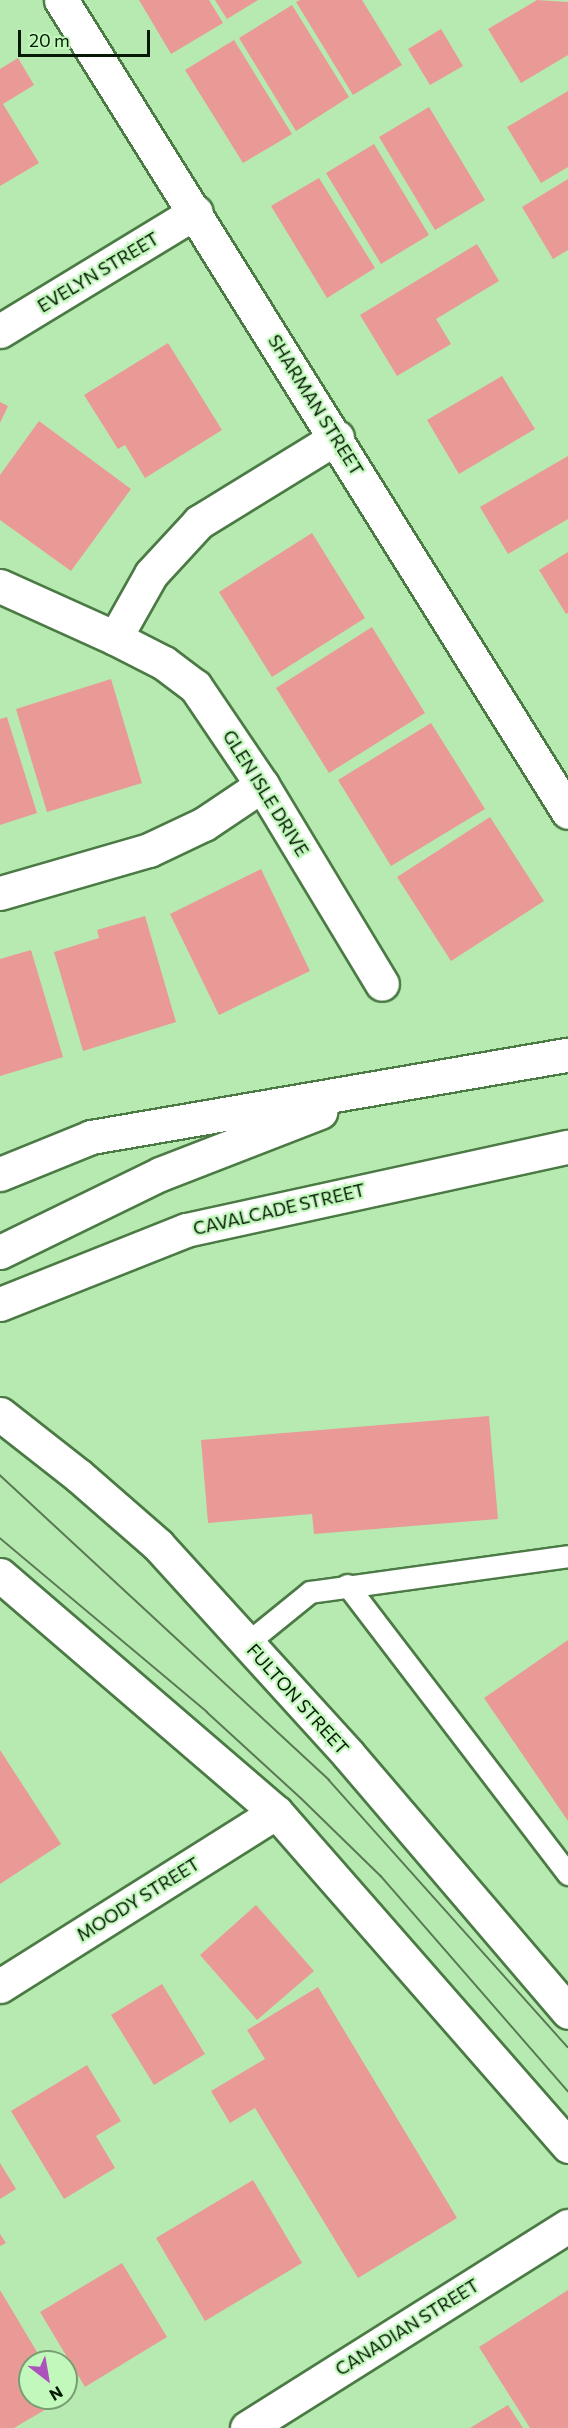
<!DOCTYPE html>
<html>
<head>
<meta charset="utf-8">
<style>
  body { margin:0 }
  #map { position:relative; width:568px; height:2428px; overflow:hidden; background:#b7eab0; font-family:Commissioner,sans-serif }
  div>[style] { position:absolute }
  .building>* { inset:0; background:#e99a97 }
  .roads { filter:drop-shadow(2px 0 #4b7a45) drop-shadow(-2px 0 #4b7a45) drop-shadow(0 2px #4b7a45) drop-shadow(0 -2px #4b7a45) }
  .lane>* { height:21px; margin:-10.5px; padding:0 10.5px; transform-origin:10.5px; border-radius:10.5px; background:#fff }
  .street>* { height:33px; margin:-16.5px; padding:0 16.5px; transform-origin:16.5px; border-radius:16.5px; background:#fff }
  .secondary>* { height:33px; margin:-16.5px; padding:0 16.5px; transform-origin:16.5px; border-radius:16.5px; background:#fff }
  .tram>* { height:1.5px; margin:-0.75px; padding:0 0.75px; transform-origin:0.75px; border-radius:0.75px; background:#587954 }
  span { translate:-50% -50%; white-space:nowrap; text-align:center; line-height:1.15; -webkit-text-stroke:4.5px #c3f8bd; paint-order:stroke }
  .street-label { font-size:18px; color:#061905 }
  .north { position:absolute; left:18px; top:2350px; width:60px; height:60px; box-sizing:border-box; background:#c3f8bd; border:2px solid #779f73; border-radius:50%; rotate:149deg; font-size:16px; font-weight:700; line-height:24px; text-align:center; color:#061905 }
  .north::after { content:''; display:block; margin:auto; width:21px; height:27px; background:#ad52bc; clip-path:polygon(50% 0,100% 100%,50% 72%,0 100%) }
  .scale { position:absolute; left:18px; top:30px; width:132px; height:27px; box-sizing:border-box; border:3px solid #061905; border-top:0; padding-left:8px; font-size:18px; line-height:21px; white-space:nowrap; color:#061905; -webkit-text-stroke:4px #c3f8bd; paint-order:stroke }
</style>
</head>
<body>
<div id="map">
  <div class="building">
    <i style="clip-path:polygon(139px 0,209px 0,223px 23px,171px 54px)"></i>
    <i style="clip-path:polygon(215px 0,258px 0,227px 19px)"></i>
    <i style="clip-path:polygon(300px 0,362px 0,402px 65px,353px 95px,296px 2px)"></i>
    <i style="clip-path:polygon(537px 0,568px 2px,568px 55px,521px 83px,488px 29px)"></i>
    <i style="clip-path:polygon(292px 5px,349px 97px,296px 131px,239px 38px)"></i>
    <i style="clip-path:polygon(441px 29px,463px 66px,430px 85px,408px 49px)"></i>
    <i style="clip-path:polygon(234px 40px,292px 134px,243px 163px,185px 70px)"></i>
    <i style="clip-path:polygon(18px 58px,34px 85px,3px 104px,39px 163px,0 186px,0 69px)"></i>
    <i style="clip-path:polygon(568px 91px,568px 167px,541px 183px,507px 127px)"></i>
    <i style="clip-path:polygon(429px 107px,485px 200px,435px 230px,379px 137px)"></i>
    <i style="clip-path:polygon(374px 144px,429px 235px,381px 264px,326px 173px)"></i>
    <i style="clip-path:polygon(319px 178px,375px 268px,327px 298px,271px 206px)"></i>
    <i style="clip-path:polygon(568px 179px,568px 250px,553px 259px,522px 207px)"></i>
    <i style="clip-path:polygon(477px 244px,499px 281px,436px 319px,451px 344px,397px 376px,360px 315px)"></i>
    <i style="clip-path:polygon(168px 343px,222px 430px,145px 478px,125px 445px,118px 449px,84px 395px)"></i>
    <i style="clip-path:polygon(502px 376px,535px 429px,459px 474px,427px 420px)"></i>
    <i style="clip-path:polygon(0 402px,8px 406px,0 423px)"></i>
    <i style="clip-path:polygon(39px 421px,131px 489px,71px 571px,0 520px,0 475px)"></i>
    <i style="clip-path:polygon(568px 456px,568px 519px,508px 554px,480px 507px)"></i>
    <i style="clip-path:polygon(312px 533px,365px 618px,272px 677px,219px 592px)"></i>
    <i style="clip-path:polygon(568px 552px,568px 613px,566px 614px,539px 570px)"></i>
    <i style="clip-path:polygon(372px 627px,425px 713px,329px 773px,276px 688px)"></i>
    <i style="clip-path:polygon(111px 679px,142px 783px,47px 812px,16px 709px)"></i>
    <i style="clip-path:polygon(7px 717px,37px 813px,0 825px,0 719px)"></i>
    <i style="clip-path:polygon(431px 723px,485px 809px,391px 866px,338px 780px)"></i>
    <i style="clip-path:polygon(490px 817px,544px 901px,451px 961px,397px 877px)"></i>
    <i style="clip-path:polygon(261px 869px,310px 971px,219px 1015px,170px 914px)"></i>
    <i style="clip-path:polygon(145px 916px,176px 1022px,83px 1051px,54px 952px,99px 938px,97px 930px)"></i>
    <i style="clip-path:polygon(31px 950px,63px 1057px,0 1076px,0 959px)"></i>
    <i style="clip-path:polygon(489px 1416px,498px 1519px,314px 1534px,312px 1514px,208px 1523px,201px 1440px)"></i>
    <i style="clip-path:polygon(568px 1640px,568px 1821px,484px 1698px)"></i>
    <i style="clip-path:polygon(0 1750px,61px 1844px,0 1884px)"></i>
    <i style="clip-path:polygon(256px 1905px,314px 1971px,257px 2020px,200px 1955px)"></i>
    <i style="clip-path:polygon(162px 1984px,205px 2054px,154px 2085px,111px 2015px)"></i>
    <i style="clip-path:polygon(318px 1987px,457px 2218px,358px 2278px,255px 2108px,230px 2123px,211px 2091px,265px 2059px,247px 2030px)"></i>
    <i style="clip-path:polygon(87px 2065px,121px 2121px,96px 2136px,115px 2168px,64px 2199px,11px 2111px)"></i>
    <i style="clip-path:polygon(0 2163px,16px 2189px,0 2199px)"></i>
    <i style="clip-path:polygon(253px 2180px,302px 2263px,205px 2321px,156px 2238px)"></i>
    <i style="clip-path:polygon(0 2234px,6px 2243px,0 2246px)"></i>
    <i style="clip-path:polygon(122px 2263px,167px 2337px,85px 2387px,40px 2312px)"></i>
    <i style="clip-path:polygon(0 2290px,43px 2362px,30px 2362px,30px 2398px,65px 2398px,14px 2428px,0 2428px)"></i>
    <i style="clip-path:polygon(568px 2290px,568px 2428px,530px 2428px,479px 2347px)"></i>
    <i style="clip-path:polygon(508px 2405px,523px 2428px,470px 2428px)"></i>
  </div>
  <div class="roads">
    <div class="lane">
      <i style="left:347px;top:1585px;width:364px;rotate:52.6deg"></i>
      <i style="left:247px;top:1643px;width:81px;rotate:-39deg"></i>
      <i style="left:310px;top:1592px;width:260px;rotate:-7.9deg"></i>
    </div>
    <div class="street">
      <i style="left:61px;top:0;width:957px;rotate:58.02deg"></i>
      <i style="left:0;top:331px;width:229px;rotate:-31.3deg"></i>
      <i style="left:0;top:586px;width:126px;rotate:24.3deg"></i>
      <i style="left:115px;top:638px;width:55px;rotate:27deg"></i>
      <i style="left:164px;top:663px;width:39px;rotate:37deg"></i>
      <i style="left:195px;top:686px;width:120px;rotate:55.9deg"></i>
      <i style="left:262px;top:785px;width:232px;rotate:58.9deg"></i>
      <i style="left:115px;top:638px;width:73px;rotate:-60.6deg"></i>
      <i style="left:151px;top:574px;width:71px;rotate:-47.3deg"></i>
      <i style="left:199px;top:522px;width:162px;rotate:-31.6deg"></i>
      <i style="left:0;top:893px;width:155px;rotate:-16.1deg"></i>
      <i style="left:149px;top:850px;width:61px;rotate:-25.3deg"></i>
      <i style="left:204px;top:824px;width:70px;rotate:-33.9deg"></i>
      <i style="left:0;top:1986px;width:326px;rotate:-32.2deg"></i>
      <i style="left:247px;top:2428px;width:379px;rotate:-32.2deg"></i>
    </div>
    <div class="secondary">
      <i style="left:0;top:1174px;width:98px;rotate:-22.1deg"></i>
      <i style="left:91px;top:1137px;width:484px;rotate:-9.8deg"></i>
      <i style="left:0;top:1252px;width:178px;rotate:-26deg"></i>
      <i style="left:160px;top:1174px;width:172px;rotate:-21.2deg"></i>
      <i style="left:0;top:1304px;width:200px;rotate:-21.7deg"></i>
      <i style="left:186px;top:1230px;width:391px;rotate:-12.3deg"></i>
      <i style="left:0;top:1414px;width:100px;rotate:38.1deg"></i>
      <i style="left:79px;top:1476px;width:105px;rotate:41.1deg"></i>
      <i style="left:158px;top:1545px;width:282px;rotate:47.7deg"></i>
      <i style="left:348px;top:1754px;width:339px;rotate:49.5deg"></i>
      <i style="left:0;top:1575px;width:364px;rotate:40.7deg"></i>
      <i style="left:276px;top:1812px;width:444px;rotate:48.8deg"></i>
    </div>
  </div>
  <div class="tram">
    <i style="left:0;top:1475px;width:449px;rotate:42.8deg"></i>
    <i style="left:329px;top:1780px;width:358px;rotate:48.2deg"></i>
    <i style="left:0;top:1538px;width:270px;rotate:40deg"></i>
    <i style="left:207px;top:1712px;width:127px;rotate:42.5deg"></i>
    <i style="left:301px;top:1798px;width:112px;rotate:44.3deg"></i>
    <i style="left:381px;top:1876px;width:285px;rotate:49deg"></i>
  </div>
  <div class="street-label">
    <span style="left:98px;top:272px;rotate:-31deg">EVELYN STREET</span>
    <span style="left:316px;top:405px;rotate:58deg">SHARMAN STREET</span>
    <span style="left:266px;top:793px;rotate:58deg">GLEN ISLE DRIVE</span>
    <span style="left:279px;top:1209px;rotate:-13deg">CAVALCADE STREET</span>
    <span style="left:298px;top:1699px;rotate:48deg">FULTON STREET</span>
    <span style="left:138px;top:1899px;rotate:-32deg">MOODY STREET</span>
    <span style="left:407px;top:2327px;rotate:-32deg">CANADIAN STREET</span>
  </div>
  <div class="north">N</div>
  <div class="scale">20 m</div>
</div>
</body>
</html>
